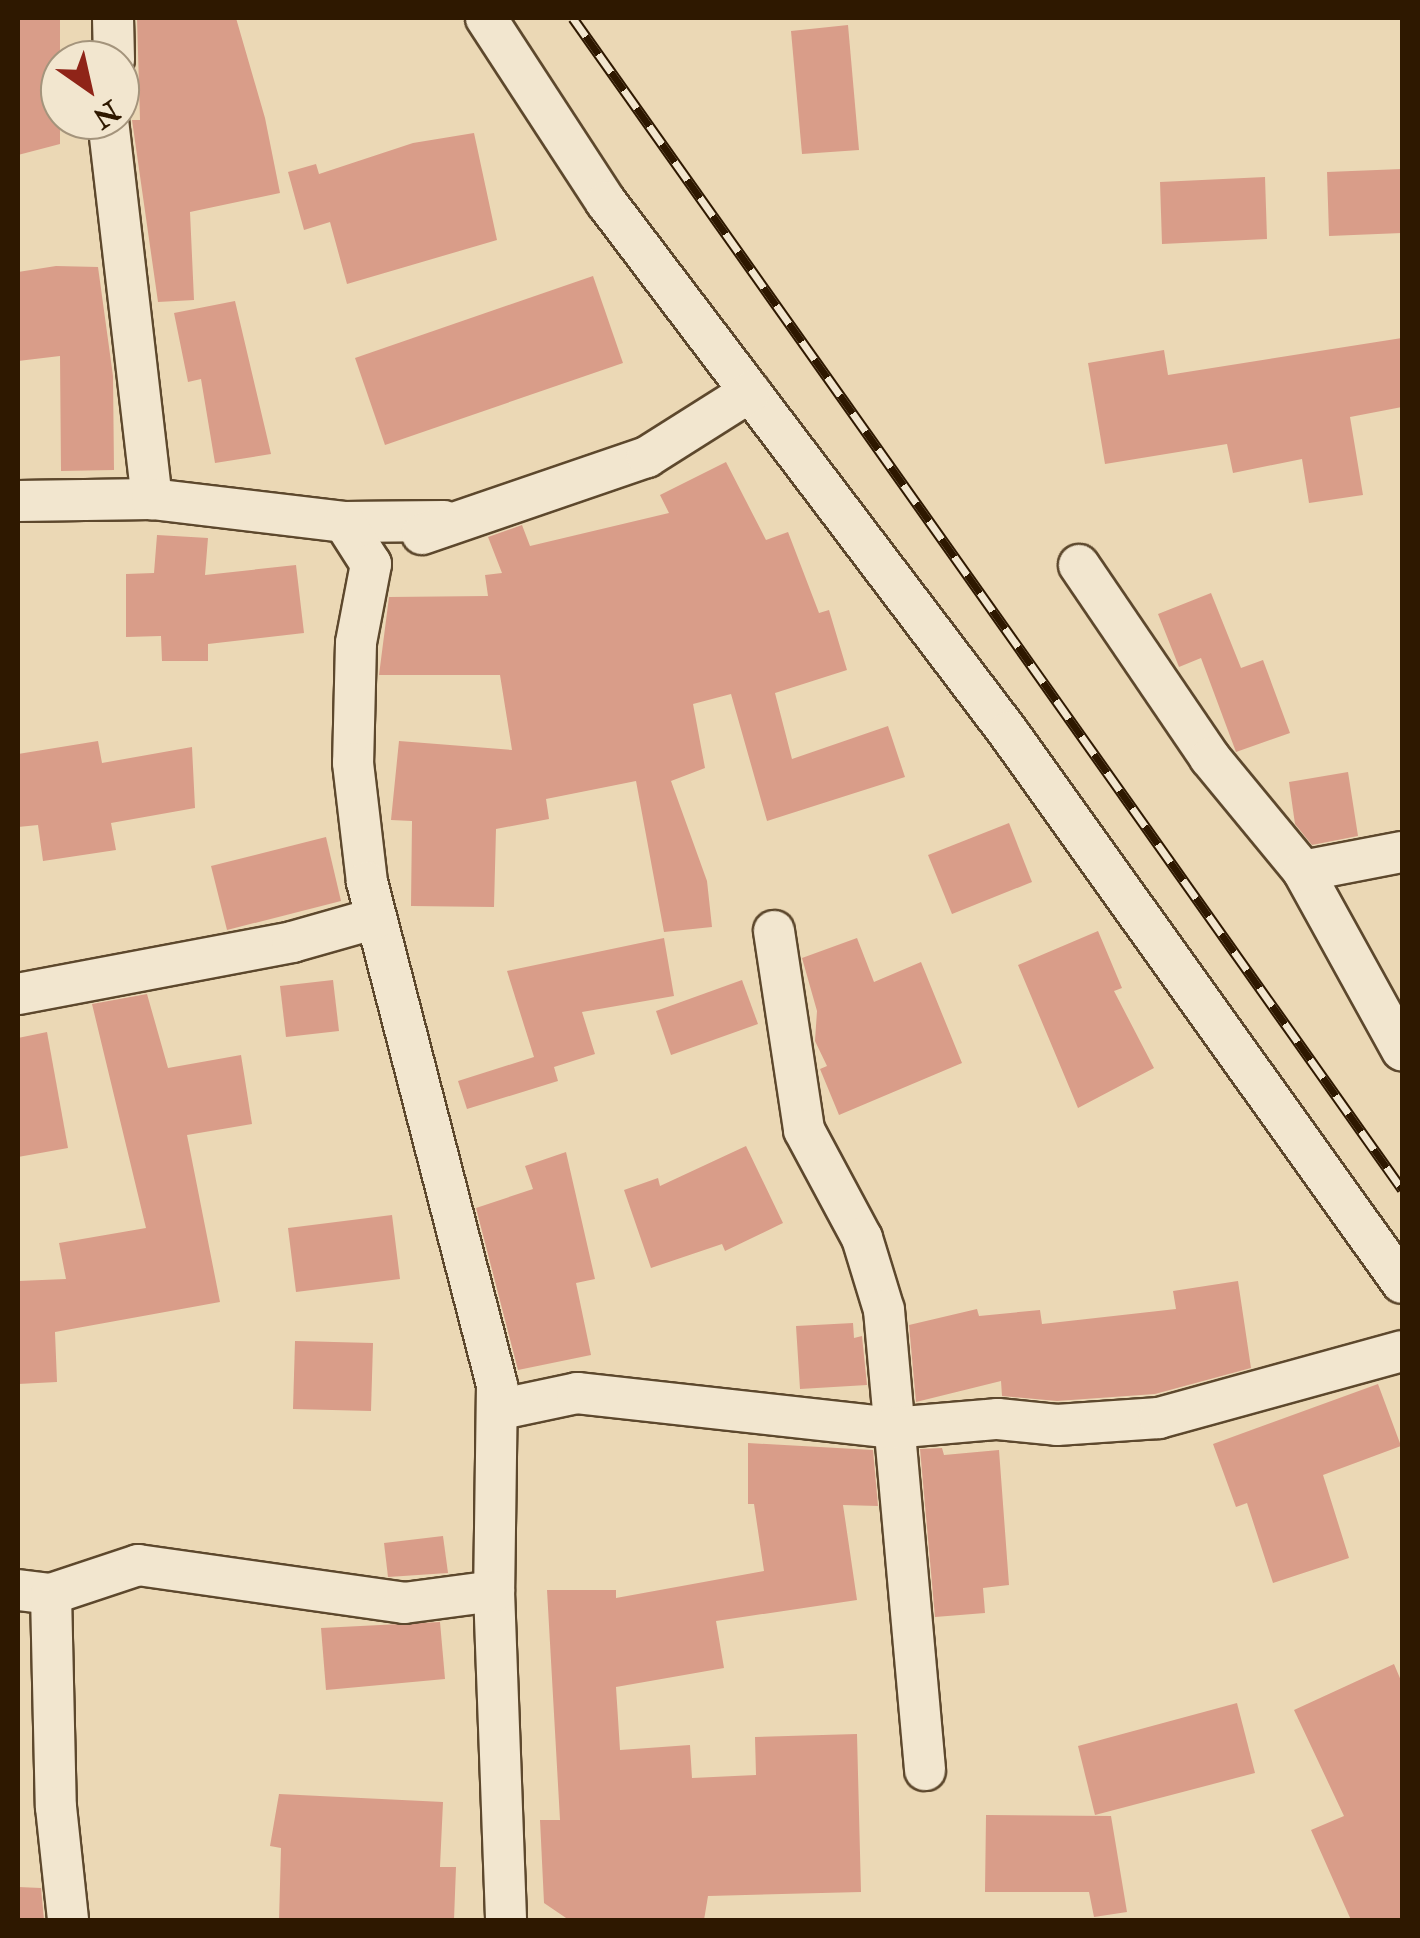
<!DOCTYPE html>
<html>
<head>
<meta charset="utf-8">
<style>
  body { margin:0 }
  #map { position:relative; width:1420px; height:1938px; overflow:hidden; background:#ebd8b5; font-family:"IM FELL Double Pica",serif }
  div>[style] { position:absolute }
  .building>* { inset:0; background:#d99d89 }
  .roads { filter:drop-shadow(2px 0 #5d482d) drop-shadow(-2px 0 #5d482d) drop-shadow(0 2px #5d482d) drop-shadow(0 -2px #5d482d) }
  .minor>* { height:40px; margin:-20px; padding:0 20px; transform-origin:20px; border-radius:20px; background:#f2e6cf }
  .rail>* { height:11px; margin-top:-5.5px; transform-origin:0; background:repeating-linear-gradient(90deg,#f2e6cf 0 22px,#2e1800 0 44px); box-sizing:border-box; border-block:2px solid #2e1800 }
  span { translate:-50% -50%; white-space:nowrap; text-align:center; line-height:1.15; -webkit-text-stroke:9px #f2e6cf; paint-order:stroke }
  .frame { position:absolute; inset:0; border:20px solid #2e1800; pointer-events:none }
  .north { position:absolute; left:40px; top:40px; width:100px; height:100px; box-sizing:border-box; background:#f2e6cf; border:2px solid #a4947c; border-radius:50%; rotate:146deg; font-size:28px; font-weight:700; line-height:40px; text-align:center; color:#2e1800 }
  .north::after { content:''; display:block; margin:auto; width:35px; height:45px; background:#8f2418; clip-path:polygon(50% 0,100% 100%,50% 72%,0 100%) }
</style>
</head>
<body>
<div id="map">
  <div class="building">
    <i style="clip-path:polygon(18px 18px,60px 18px,60px 144px,18px 155px)"></i>
    <i style="clip-path:polygon(137px 18px,236px 18px,265px 118px,280px 193px,190px 212px,194px 300px,158px 302px,132px 120px,140px 120px)"></i>
    <i style="clip-path:polygon(848px 25px,859px 150px,802px 154px,791px 31px)"></i>
    <i style="clip-path:polygon(474px 133px,497px 240px,347px 284px,330px 222px,304px 230px,288px 172px,316px 164px,319px 174px,413px 143px)"></i>
    <i style="clip-path:polygon(1402px 169px,1402px 233px,1329px 236px,1327px 172px)"></i>
    <i style="clip-path:polygon(1265px 177px,1267px 239px,1162px 244px,1160px 182px)"></i>
    <i style="clip-path:polygon(56px 266px,98px 267px,113px 376px,114px 470px,61px 471px,60px 356px,18px 361px,18px 272px)"></i>
    <i style="clip-path:polygon(593px 276px,623px 363px,385px 445px,355px 358px)"></i>
    <i style="clip-path:polygon(235px 301px,271px 454px,215px 463px,201px 379px,188px 382px,174px 313px)"></i>
    <i style="clip-path:polygon(1402px 338px,1402px 407px,1350px 417px,1363px 495px,1309px 503px,1302px 459px,1233px 473px,1227px 444px,1105px 464px,1088px 363px,1164px 350px,1168px 375px)"></i>
    <i style="clip-path:polygon(726px 462px,766px 540px,788px 532px,819px 613px,829px 610px,847px 670px,775px 693px,792px 759px,888px 726px,905px 777px,767px 821px,731px 694px,693px 704px,705px 768px,671px 781px,707px 881px,712px 927px,664px 932px,636px 781px,546px 799px,549px 819px,496px 829px,494px 907px,411px 906px,412px 821px,391px 820px,399px 741px,512px 750px,500px 675px,379px 675px,389px 597px,488px 596px,485px 575px,502px 573px,488px 537px,522px 525px,530px 546px,669px 513px,660px 495px)"></i>
    <i style="clip-path:polygon(157px 535px,208px 538px,205px 575px,296px 565px,304px 633px,208px 644px,208px 661px,162px 661px,161px 636px,126px 637px,126px 574px,154px 573px)"></i>
    <i style="clip-path:polygon(1211px 593px,1241px 668px,1263px 660px,1290px 733px,1236px 752px,1201px 658px,1179px 667px,1158px 614px)"></i>
    <i style="clip-path:polygon(98px 741px,102px 763px,192px 747px,195px 808px,111px 823px,116px 850px,43px 861px,38px 825px,18px 827px,18px 754px)"></i>
    <i style="clip-path:polygon(1348px 772px,1358px 836px,1312px 845px,1295px 824px,1289px 782px)"></i>
    <i style="clip-path:polygon(1009px 823px,1032px 882px,952px 914px,928px 855px)"></i>
    <i style="clip-path:polygon(326px 837px,341px 901px,227px 930px,211px 866px)"></i>
    <i style="clip-path:polygon(1098px 931px,1122px 988px,1114px 991px,1154px 1068px,1078px 1108px,1018px 965px)"></i>
    <i style="clip-path:polygon(664px 938px,674px 996px,582px 1012px,595px 1054px,554px 1067px,558px 1081px,467px 1109px,458px 1081px,534px 1057px,507px 971px)"></i>
    <i style="clip-path:polygon(857px 938px,874px 982px,921px 962px,962px 1063px,839px 1115px,820px 1069px,827px 1066px,815px 1041px,817px 1011px,802px 958px)"></i>
    <i style="clip-path:polygon(333px 980px,339px 1031px,286px 1037px,280px 986px)"></i>
    <i style="clip-path:polygon(742px 980px,758px 1024px,671px 1055px,656px 1011px)"></i>
    <i style="clip-path:polygon(147px 994px,168px 1068px,241px 1055px,252px 1124px,187px 1135px,220px 1302px,55px 1332px,57px 1382px,18px 1384px,18px 1281px,66px 1279px,59px 1243px,146px 1228px,92px 1004px)"></i>
    <i style="clip-path:polygon(47px 1032px,68px 1148px,18px 1157px,18px 1038px)"></i>
    <i style="clip-path:polygon(746px 1146px,783px 1223px,725px 1251px,722px 1244px,651px 1268px,624px 1190px,658px 1178px,660px 1186px)"></i>
    <i style="clip-path:polygon(566px 1152px,595px 1279px,576px 1283px,591px 1355px,518px 1370px,476px 1208px,533px 1189px,525px 1166px)"></i>
    <i style="clip-path:polygon(392px 1215px,400px 1279px,296px 1292px,288px 1228px)"></i>
    <i style="clip-path:polygon(1238px 1281px,1251px 1368px,1155px 1394px,1057px 1401px,1002px 1396px,1001px 1381px,916px 1402px,909px 1325px,977px 1309px,979px 1316px,1040px 1310px,1042px 1324px,1176px 1309px,1173px 1291px)"></i>
    <i style="clip-path:polygon(853px 1323px,854px 1338px,862px 1336px,867px 1385px,800px 1389px,796px 1326px)"></i>
    <i style="clip-path:polygon(295px 1341px,373px 1343px,371px 1411px,293px 1409px)"></i>
    <i style="clip-path:polygon(1378px 1384px,1401px 1446px,1323px 1475px,1349px 1558px,1273px 1583px,1247px 1503px,1236px 1507px,1213px 1444px)"></i>
    <i style="clip-path:polygon(748px 1443px,873px 1450px,878px 1506px,843px 1505px,857px 1600px,716px 1621px,724px 1668px,616px 1687px,620px 1750px,690px 1745px,692px 1778px,756px 1775px,755px 1737px,857px 1734px,861px 1892px,708px 1896px,704px 1920px,569px 1920px,544px 1903px,540px 1820px,560px 1820px,547px 1590px,616px 1590px,616px 1598px,764px 1571px,754px 1504px,748px 1504px)"></i>
    <i style="clip-path:polygon(942px 1448px,944px 1455px,999px 1450px,1009px 1585px,983px 1588px,985px 1613px,935px 1617px,920px 1449px)"></i>
    <i style="clip-path:polygon(443px 1536px,448px 1573px,388px 1577px,384px 1543px)"></i>
    <i style="clip-path:polygon(440px 1622px,445px 1679px,326px 1690px,321px 1628px)"></i>
    <i style="clip-path:polygon(1394px 1664px,1402px 1683px,1402px 1920px,1351px 1920px,1311px 1830px,1344px 1816px,1294px 1710px)"></i>
    <i style="clip-path:polygon(1237px 1703px,1255px 1773px,1095px 1815px,1078px 1746px)"></i>
    <i style="clip-path:polygon(279px 1794px,443px 1802px,440px 1867px,456px 1867px,454px 1920px,279px 1920px,281px 1848px,270px 1846px)"></i>
    <i style="clip-path:polygon(986px 1815px,1111px 1816px,1127px 1912px,1094px 1917px,1089px 1892px,985px 1892px)"></i>
    <i style="clip-path:polygon(18px 1887px,41px 1888px,44px 1920px,18px 1920px)"></i>
  </div>
  <div class="roads">
    <div class="minor">
      <i style="left:113px;top:18px;width:42px;rotate:88.6deg"></i>
      <i style="left:486px;top:18px;width:220px;rotate:56.9deg"></i>
      <i style="left:606px;top:202px;width:665px;rotate:52.82deg"></i>
      <i style="left:1008px;top:732px;width:677px;rotate:54.43deg"></i>
      <i style="left:108px;top:120px;width:382px;rotate:83.4deg"></i>
      <i style="left:18px;top:501px;width:134px;rotate:-0.9deg"></i>
      <i style="left:152px;top:499px;width:193px;rotate:6.8deg"></i>
      <i style="left:344px;top:522px;width:100px;rotate:-0.6deg"></i>
      <i style="left:344px;top:522px;width:50px;rotate:57.3deg"></i>
      <i style="left:371px;top:564px;width:80px;rotate:100.8deg"></i>
      <i style="left:356px;top:643px;width:120px;rotate:91.4deg"></i>
      <i style="left:353px;top:763px;width:120px;rotate:83.3deg"></i>
      <i style="left:367px;top:882px;width:520px;rotate:75.51deg"></i>
      <i style="left:497px;top:1385px;width:206px;rotate:90.8deg"></i>
      <i style="left:494px;top:1591px;width:329px;rotate:87.9deg"></i>
      <i style="left:422px;top:534px;width:238px;rotate:-18.9deg"></i>
      <i style="left:647px;top:457px;width:122px;rotate:-32.3deg"></i>
      <i style="left:1079px;top:565px;width:233px;rotate:55.8deg"></i>
      <i style="left:1210px;top:758px;width:146px;rotate:50.5deg"></i>
      <i style="left:1303px;top:871px;width:205px;rotate:61.1deg"></i>
      <i style="left:1303px;top:871px;width:101px;rotate:-10.9deg"></i>
      <i style="left:774px;top:931px;width:201px;rotate:81.4deg"></i>
      <i style="left:804px;top:1130px;width:123px;rotate:61.8deg"></i>
      <i style="left:862px;top:1238px;width:75px;rotate:73deg"></i>
      <i style="left:884px;top:1310px;width:462px;rotate:84.9deg"></i>
      <i style="left:18px;top:994px;width:279px;rotate:-10.7deg"></i>
      <i style="left:292px;top:942px;width:87px;rotate:-15.9deg"></i>
      <i style="left:497px;top:1410px;width:82px;rotate:-12deg"></i>
      <i style="left:577px;top:1393px;width:317px;rotate:6.3deg"></i>
      <i style="left:892px;top:1428px;width:106px;rotate:-4.9deg"></i>
      <i style="left:998px;top:1419px;width:59px;rotate:5.8deg"></i>
      <i style="left:1057px;top:1425px;width:102px;rotate:-3.9deg"></i>
      <i style="left:1159px;top:1418px;width:252px;rotate:-15.4deg"></i>
      <i style="left:18px;top:1590px;width:33px;rotate:7deg"></i>
      <i style="left:51px;top:1594px;width:92px;rotate:-18.4deg"></i>
      <i style="left:138px;top:1565px;width:269px;rotate:8.1deg"></i>
      <i style="left:404px;top:1603px;width:91px;rotate:-7.6deg"></i>
      <i style="left:51px;top:1594px;width:213px;rotate:88.7deg"></i>
      <i style="left:56px;top:1807px;width:114px;rotate:83.9deg"></i>
    </div>
  </div>
  <div class="rail">
    <i style="left:573px;top:18px;width:1435px;rotate:54.7deg"></i>
  </div>
  <div class="frame"></div>
  <div class="north">N</div>
</div>
</body>
</html>
